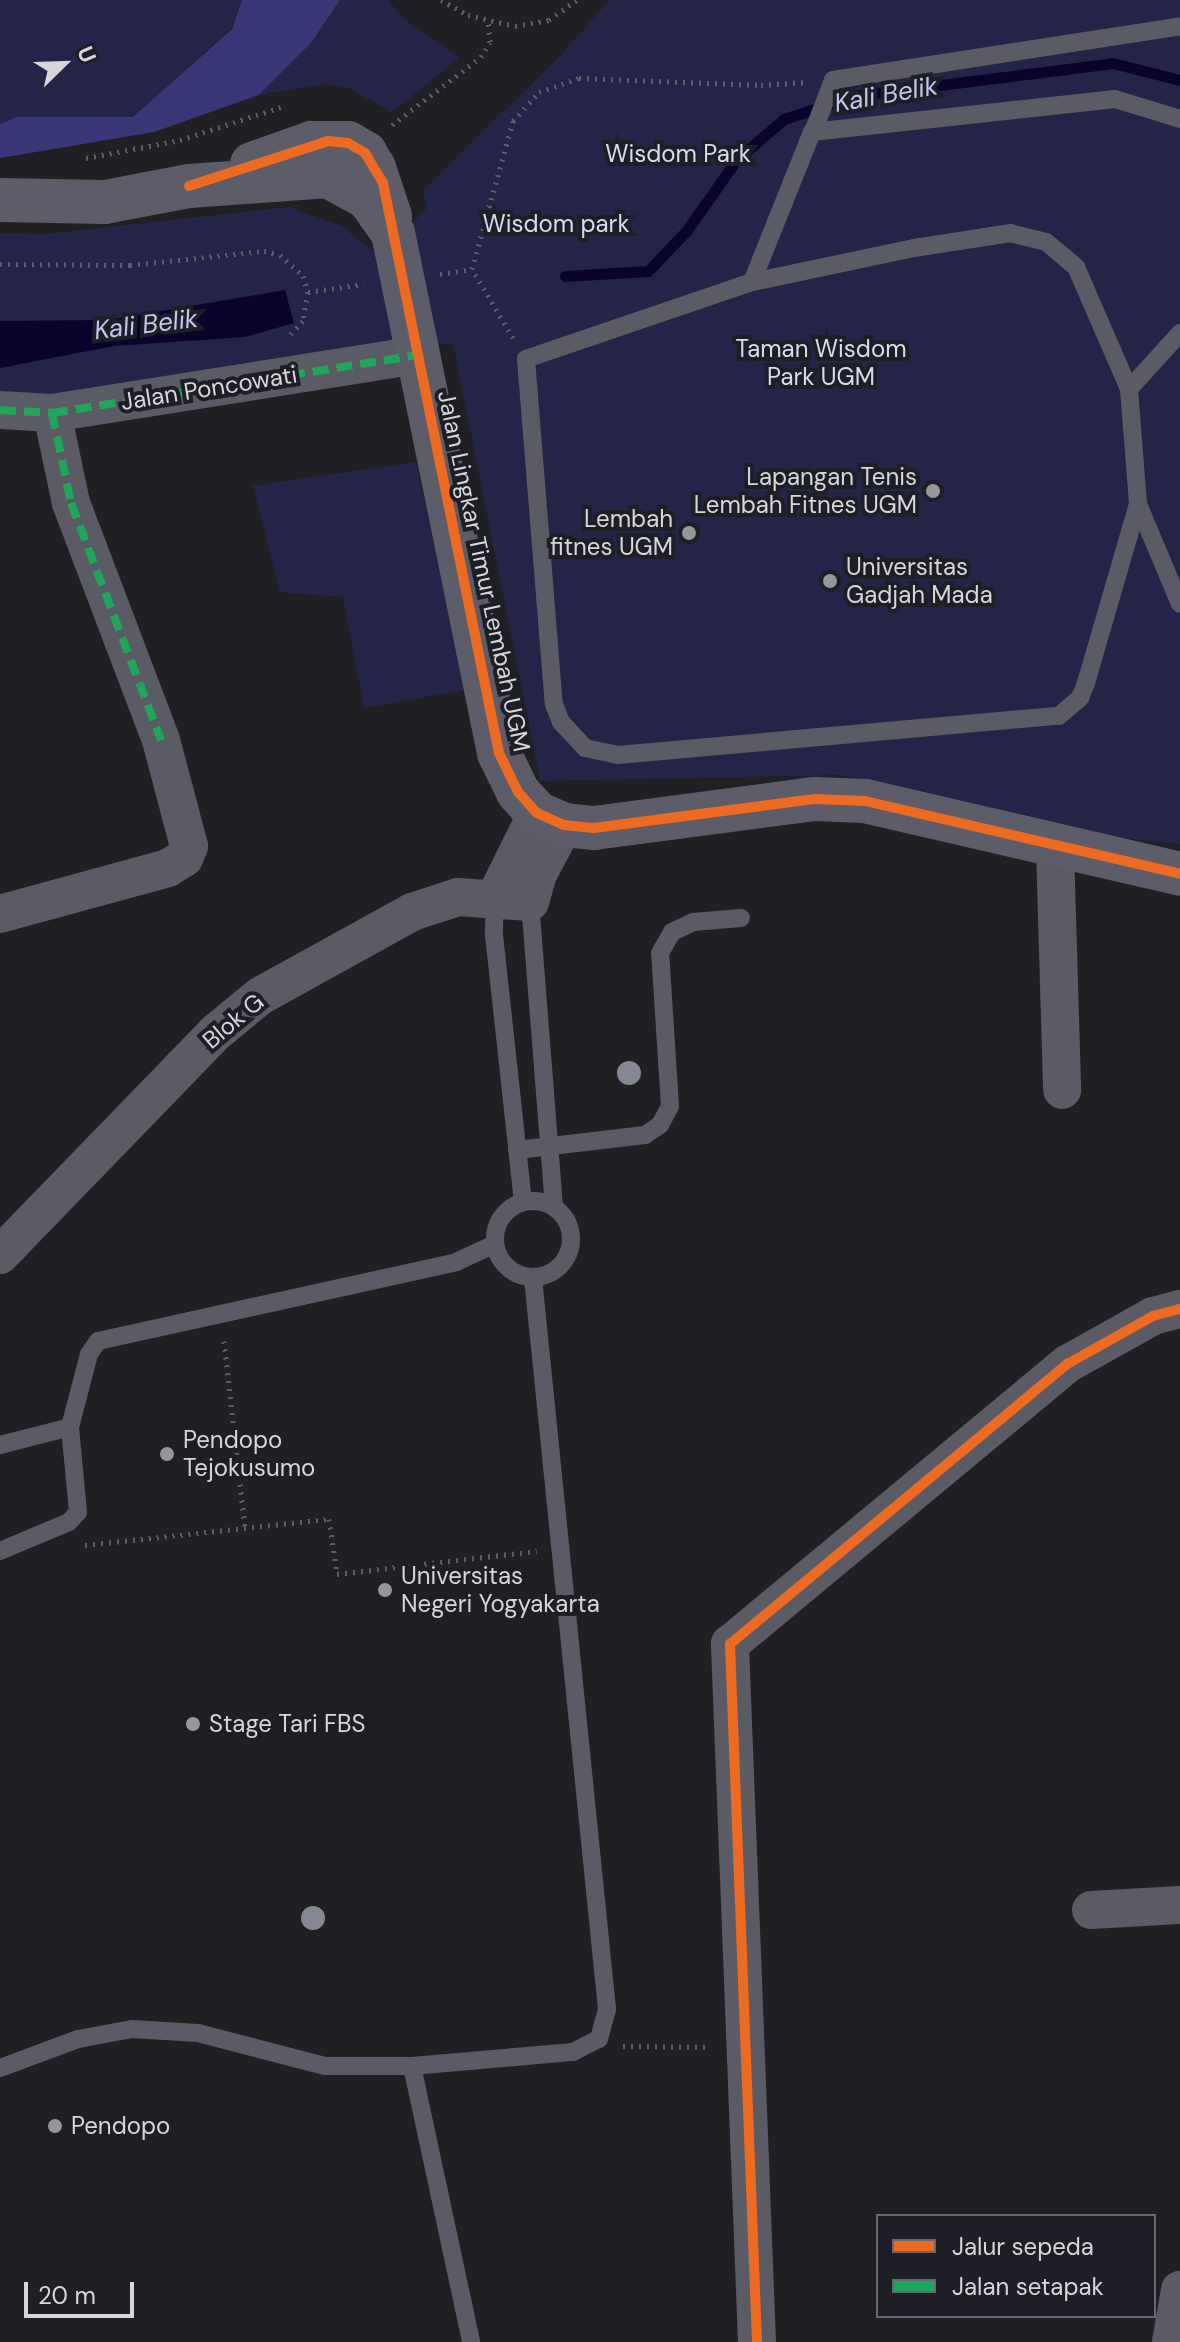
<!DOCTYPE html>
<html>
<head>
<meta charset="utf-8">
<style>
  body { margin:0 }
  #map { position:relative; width:1180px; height:2342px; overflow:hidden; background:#202024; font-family:"DM Sans",sans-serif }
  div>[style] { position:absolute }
  .green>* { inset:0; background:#242448 }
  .forest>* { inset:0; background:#3a3776 }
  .water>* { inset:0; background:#0a032d }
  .stream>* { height:11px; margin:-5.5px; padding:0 5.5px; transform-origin:5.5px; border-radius:5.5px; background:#0a032d }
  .path>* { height:5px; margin-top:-2.5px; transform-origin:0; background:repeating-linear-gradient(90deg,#5d5e65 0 2px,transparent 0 8px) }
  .lane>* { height:18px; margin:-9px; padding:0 9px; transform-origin:9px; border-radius:9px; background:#5a5b65 }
  .lane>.ring { margin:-9px; padding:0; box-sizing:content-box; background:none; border:18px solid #5a5b65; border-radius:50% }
  .street>* { height:38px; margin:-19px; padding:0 19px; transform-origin:19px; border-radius:19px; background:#5a5b65 }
  .secondary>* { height:44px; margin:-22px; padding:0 22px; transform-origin:22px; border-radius:22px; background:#5c5d69 }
  .secondary-bridge>* { height:44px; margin:-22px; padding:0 22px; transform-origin:22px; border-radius:22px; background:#5c5d69 }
  .quiet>* { height:8px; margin-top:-4px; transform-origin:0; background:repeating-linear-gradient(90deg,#20a55d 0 16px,transparent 0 24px) }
  .cycleway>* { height:10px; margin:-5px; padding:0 5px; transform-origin:5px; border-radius:5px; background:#ed6a23 }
  .trees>* { width:24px; height:24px; margin:-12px; border-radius:50%; background:#868795 }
  .dots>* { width:22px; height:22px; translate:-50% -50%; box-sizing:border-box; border:4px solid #1e1f26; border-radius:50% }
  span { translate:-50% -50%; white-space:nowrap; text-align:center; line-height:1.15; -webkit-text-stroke:8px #1e1f26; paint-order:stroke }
  .park-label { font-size:24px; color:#d9dbf1 }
  .street-label { font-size:24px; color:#d6d6db }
  .poi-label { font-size:24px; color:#d6d6db }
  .right { translate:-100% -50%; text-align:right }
  .left { translate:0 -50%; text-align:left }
  .water-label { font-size:26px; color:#c2c6f0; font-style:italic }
  .legend { position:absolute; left:876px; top:2214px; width:280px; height:104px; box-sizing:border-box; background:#1e1f26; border:2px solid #68686e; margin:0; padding:10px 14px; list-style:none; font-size:24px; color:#d6d6db }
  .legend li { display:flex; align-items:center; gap:16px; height:40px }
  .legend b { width:40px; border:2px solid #68686e }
  .north { position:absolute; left:24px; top:24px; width:80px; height:80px; -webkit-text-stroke:6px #1e1f26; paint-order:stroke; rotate:67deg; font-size:22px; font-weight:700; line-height:32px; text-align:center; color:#d6d6db }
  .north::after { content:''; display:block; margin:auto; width:28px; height:36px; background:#d6d6db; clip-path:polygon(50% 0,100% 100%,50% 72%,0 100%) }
  .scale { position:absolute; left:24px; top:2282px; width:110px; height:36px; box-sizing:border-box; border:4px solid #d6d6db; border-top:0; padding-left:10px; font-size:24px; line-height:28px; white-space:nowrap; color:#d6d6db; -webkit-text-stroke:6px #1e1f26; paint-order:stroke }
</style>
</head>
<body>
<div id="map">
  <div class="green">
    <i style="clip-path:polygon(0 0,242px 0,232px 27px,133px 118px,17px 117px,0 124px)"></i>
    <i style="clip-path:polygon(340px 0,389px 0,400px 16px,459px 58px,392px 112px,348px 88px,327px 84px,259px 95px,311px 43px)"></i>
    <i style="clip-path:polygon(610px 0,1180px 0,1180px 844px,1104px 836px,842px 775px,540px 781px,453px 343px,0 403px,0 233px,44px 234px,289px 207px,341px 226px,380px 256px,427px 208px,423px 190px,557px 59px)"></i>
    <i style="clip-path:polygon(416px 462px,465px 690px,364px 708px,343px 597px,280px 592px,253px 486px)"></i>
  </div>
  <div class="forest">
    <i style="clip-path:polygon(242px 0,340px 0,311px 43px,259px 95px,154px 132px,0 158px,0 124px,17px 117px,133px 117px,232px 29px)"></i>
  </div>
  <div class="water">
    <i style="clip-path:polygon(285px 290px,294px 323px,245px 337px,114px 346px,0 368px,0 321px,107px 320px)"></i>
  </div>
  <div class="stream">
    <i style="left:565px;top:276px;width:83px;rotate:-3.4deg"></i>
    <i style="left:648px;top:271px;width:57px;rotate:-46.4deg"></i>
    <i style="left:687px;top:230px;width:87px;rotate:-54.8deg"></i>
    <i style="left:737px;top:159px;width:62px;rotate:-40.4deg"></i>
    <i style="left:784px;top:119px;width:73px;rotate:-18.4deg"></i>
    <i style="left:853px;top:96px;width:262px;rotate:-7.2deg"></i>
    <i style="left:1113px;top:63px;width:69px;rotate:14.2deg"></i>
  </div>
  <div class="path">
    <i style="left:441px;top:0;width:31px;rotate:29deg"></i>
    <i style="left:468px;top:15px;width:48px;rotate:13.2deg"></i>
    <i style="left:515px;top:26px;width:35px;rotate:-10deg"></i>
    <i style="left:549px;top:20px;width:34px;rotate:-36deg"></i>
    <i style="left:392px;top:125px;width:112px;rotate:-37.4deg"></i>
    <i style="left:481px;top:57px;width:17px;rotate:-59deg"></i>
    <i style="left:490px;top:42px;width:21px;rotate:-95deg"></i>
    <i style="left:86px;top:158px;width:96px;rotate:-10.8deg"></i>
    <i style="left:180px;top:140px;width:106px;rotate:-18.1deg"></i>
    <i style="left:0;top:264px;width:130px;rotate:0.4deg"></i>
    <i style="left:130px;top:265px;width:135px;rotate:-6deg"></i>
    <i style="left:264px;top:251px;width:16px;rotate:14deg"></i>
    <i style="left:280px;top:255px;width:31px;rotate:42deg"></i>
    <i style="left:303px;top:276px;width:17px;rotate:73deg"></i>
    <i style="left:308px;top:292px;width:29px;rotate:100deg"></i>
    <i style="left:303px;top:321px;width:22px;rotate:133deg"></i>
    <i style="left:440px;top:274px;width:32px;rotate:-9deg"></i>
    <i style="left:308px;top:292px;width:56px;rotate:-8.3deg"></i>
    <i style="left:513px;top:338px;width:80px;rotate:-120.7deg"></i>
    <i style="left:472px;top:269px;width:154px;rotate:-74.5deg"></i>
    <i style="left:513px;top:121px;width:39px;rotate:-48deg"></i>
    <i style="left:539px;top:92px;width:42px;rotate:-19.3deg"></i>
    <i style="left:579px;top:78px;width:182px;rotate:2.2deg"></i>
    <i style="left:761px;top:85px;width:45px;rotate:-3.8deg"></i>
    <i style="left:224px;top:1341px;width:187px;rotate:83.6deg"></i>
    <i style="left:85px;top:1545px;width:245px;rotate:-6.1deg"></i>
    <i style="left:329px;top:1519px;width:56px;rotate:81.7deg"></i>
    <i style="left:337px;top:1574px;width:201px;rotate:-6.6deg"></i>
    <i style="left:623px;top:2046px;width:86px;rotate:0.7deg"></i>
  </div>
  <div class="lane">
    <i style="left:815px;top:127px;width:50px;rotate:-69deg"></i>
    <i style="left:833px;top:80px;width:351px;rotate:-8.8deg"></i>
    <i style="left:752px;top:282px;width:162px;rotate:-68.2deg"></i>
    <i style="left:812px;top:132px;width:305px;rotate:-6.2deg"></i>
    <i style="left:1115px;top:99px;width:68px;rotate:17.1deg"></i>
    <i style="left:1180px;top:333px;width:76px;rotate:132.3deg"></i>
    <i style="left:1129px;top:389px;width:115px;rotate:85.5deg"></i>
    <i style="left:1138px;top:504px;width:108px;rotate:67.2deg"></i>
    <i style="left:1129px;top:389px;width:133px;rotate:-113.5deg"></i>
    <i style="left:1076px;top:267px;width:39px;rotate:-140deg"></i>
    <i style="left:1046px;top:242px;width:36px;rotate:-166deg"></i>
    <i style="left:1011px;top:233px;width:98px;rotate:171.2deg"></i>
    <i style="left:914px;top:248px;width:166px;rotate:168.1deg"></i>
    <i style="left:752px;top:282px;width:239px;rotate:161.2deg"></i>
    <i style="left:526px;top:359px;width:346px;rotate:85.4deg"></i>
    <i style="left:554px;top:704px;width:19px;rotate:69deg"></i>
    <i style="left:561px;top:722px;width:35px;rotate:47deg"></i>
    <i style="left:585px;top:748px;width:34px;rotate:12deg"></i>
    <i style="left:618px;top:755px;width:443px;rotate:-5.1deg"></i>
    <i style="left:1059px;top:716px;width:28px;rotate:-41deg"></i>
    <i style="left:1080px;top:698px;width:16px;rotate:-68deg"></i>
    <i style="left:1086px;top:683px;width:186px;rotate:-73.8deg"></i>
    <i style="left:495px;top:898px;width:37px;rotate:92deg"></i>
    <i style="left:494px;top:935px;width:269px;rotate:83.8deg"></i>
    <i style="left:530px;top:902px;width:306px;rotate:85.5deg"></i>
    <i style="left:517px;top:1150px;width:129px;rotate:-6.7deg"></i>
    <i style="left:645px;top:1135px;width:18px;rotate:-34deg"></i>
    <i style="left:660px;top:1125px;width:21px;rotate:-62deg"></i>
    <i style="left:670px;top:1106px;width:153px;rotate:-93.7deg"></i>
    <i style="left:660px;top:953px;width:24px;rotate:-60deg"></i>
    <i style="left:672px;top:932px;width:23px;rotate:-25deg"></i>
    <i style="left:693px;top:922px;width:48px;rotate:-4.8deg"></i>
    <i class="ring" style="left:495px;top:1201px;width:58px;height:58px"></i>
    <i style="left:0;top:1445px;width:72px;rotate:-14.4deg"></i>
    <i style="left:0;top:1551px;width:75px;rotate:-22.8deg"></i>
    <i style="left:69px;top:1522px;width:13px;rotate:-48deg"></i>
    <i style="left:78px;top:1512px;width:85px;rotate:-95.4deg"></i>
    <i style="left:70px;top:1427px;width:75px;rotate:-75.4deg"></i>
    <i style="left:89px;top:1354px;width:16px;rotate:-55deg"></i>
    <i style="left:98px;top:1341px;width:367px;rotate:-12.4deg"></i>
    <i style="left:456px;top:1262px;width:43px;rotate:-24.8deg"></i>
    <i style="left:412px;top:2066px;width:282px;rotate:77.9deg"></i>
    <i style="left:0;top:2068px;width:83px;rotate:-20.4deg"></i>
    <i style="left:78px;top:2039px;width:55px;rotate:-10.5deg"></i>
    <i style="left:132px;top:2029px;width:66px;rotate:3.5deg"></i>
    <i style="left:198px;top:2033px;width:131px;rotate:14.6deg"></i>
    <i style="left:325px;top:2066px;width:87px"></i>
    <i style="left:412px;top:2066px;width:162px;rotate:-5deg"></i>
    <i style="left:573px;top:2052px;width:29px;rotate:-27deg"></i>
    <i style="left:599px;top:2039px;width:31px;rotate:-75deg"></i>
    <i style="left:607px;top:2009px;width:735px;rotate:-95.78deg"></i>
  </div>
  <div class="street">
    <i style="left:0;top:410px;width:52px;rotate:3.3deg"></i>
    <i style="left:52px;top:413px;width:372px;rotate:-9deg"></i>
    <i style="left:1055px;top:849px;width:241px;rotate:88.3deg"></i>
    <i style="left:495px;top:898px;width:95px;rotate:-63.7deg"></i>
    <i style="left:0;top:914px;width:174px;rotate:-15.3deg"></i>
    <i style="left:168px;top:868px;width:19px;rotate:-32deg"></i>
    <i style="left:184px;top:858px;width:13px;rotate:-67deg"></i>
    <i style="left:189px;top:846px;width:110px;rotate:-104.8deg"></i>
    <i style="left:161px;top:740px;width:254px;rotate:-110.8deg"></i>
    <i style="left:71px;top:503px;width:92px;rotate:-101.9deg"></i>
    <i style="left:0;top:1255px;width:309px;rotate:-45.9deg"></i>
    <i style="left:215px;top:1033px;width:58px;rotate:-39.4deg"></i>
    <i style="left:260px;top:996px;width:174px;rotate:-28.9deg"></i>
    <i style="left:412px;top:912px;width:48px;rotate:-18.1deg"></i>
    <i style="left:458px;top:897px;width:72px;rotate:4deg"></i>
    <i style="left:530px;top:902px;width:29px;rotate:-74deg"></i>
    <i style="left:538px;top:874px;width:55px;rotate:-62deg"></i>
    <i style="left:1091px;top:1910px;width:89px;rotate:-3.2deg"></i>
    <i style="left:757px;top:2342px;width:699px;rotate:-92.22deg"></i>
    <i style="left:730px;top:1644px;width:440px;rotate:-39.7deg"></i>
    <i style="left:1069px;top:1363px;width:96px;rotate:-29.2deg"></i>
    <i style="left:1153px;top:1316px;width:28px;rotate:-15deg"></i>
    <i style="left:1171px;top:2342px;width:53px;rotate:-80.2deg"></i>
  </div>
  <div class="secondary">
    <i style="left:252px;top:164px;width:63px;rotate:-19.6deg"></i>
    <i style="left:311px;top:143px;width:37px"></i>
    <i style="left:348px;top:143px;width:20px;rotate:30deg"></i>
    <i style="left:365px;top:153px;width:17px;rotate:59deg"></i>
    <i style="left:374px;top:168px;width:51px;rotate:71.6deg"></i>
    <i style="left:0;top:200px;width:105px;rotate:1.1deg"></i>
    <i style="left:105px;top:202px;width:86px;rotate:-10.8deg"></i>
    <i style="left:189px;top:186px;width:139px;rotate:-4.1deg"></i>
    <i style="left:328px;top:176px;width:46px;rotate:28.8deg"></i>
    <i style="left:368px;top:198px;width:43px;rotate:54.5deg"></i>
    <i style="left:414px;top:335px;width:427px;rotate:78.5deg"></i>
    <i style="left:499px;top:753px;width:43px;rotate:64deg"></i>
    <i style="left:518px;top:792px;width:28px;rotate:48deg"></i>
    <i style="left:537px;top:813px;width:30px;rotate:24deg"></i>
    <i style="left:564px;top:825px;width:30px;rotate:6deg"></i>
    <i style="left:594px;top:828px;width:223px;rotate:-7.5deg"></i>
    <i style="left:815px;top:799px;width:50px;rotate:2.3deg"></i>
    <i style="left:865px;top:801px;width:323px;rotate:13deg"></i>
  </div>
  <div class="secondary-bridge">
    <i style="left:393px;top:233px;width:104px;rotate:78.4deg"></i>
  </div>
  <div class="quiet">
    <i style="left:0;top:410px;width:52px;rotate:3.3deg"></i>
    <i style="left:52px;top:413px;width:372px;rotate:-9deg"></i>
    <i style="left:52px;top:413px;width:92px;rotate:78.1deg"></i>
    <i style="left:71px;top:503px;width:254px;rotate:69.2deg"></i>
  </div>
  <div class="cycleway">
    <i style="left:189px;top:186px;width:146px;rotate:-17.9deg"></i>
    <i style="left:328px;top:141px;width:20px;rotate:6deg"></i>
    <i style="left:348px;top:143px;width:20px;rotate:30deg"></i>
    <i style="left:365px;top:153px;width:35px;rotate:59deg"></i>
    <i style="left:383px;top:183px;width:582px;rotate:78.5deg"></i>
    <i style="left:499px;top:753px;width:43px;rotate:64deg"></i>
    <i style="left:518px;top:792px;width:28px;rotate:48deg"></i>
    <i style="left:537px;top:813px;width:30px;rotate:24deg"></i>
    <i style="left:564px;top:825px;width:30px;rotate:6deg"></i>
    <i style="left:594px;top:828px;width:223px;rotate:-7.5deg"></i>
    <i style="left:815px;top:799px;width:50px;rotate:2.3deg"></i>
    <i style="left:865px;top:801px;width:323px;rotate:13deg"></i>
    <i style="left:757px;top:2342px;width:699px;rotate:-92.22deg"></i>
    <i style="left:730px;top:1644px;width:440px;rotate:-39.7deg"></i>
    <i style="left:1069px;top:1363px;width:96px;rotate:-29.2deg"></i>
    <i style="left:1153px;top:1316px;width:28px;rotate:-15deg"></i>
  </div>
  <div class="trees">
    <i style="left:629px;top:1073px"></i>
    <i style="left:313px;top:1918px"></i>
  </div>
  <div class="dots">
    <i style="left:933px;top:491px;background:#96969b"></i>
    <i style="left:689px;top:533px;background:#96969b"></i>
    <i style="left:830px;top:581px;background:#96969b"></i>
    <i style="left:167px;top:1454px;background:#96969b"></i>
    <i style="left:385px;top:1590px;background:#96969b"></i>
    <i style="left:193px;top:1724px;background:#96969b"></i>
    <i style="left:55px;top:2126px;background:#96969b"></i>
  </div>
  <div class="park-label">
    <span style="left:678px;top:154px">Wisdom Park</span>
    <span style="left:556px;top:224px">Wisdom park</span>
    <span style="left:821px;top:363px">Taman Wisdom<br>Park UGM</span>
  </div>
  <div class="street-label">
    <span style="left:209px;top:388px;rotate:-9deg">Jalan Poncowati</span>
    <span style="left:484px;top:571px;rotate:78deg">Jalan Lingkar Timur Lembah UGM</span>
    <span style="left:233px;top:1021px;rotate:-40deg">Blok G</span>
  </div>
  <div class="poi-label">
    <span class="right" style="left:917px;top:491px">Lapangan Tenis<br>Lembah Fitnes UGM</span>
    <span class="right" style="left:673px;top:533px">Lembah<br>fitnes UGM</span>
    <span class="left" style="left:846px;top:581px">Universitas<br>Gadjah Mada</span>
    <span class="left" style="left:183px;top:1454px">Pendopo<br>Tejokusumo</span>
    <span class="left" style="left:401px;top:1590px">Universitas<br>Negeri Yogyakarta</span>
    <span class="left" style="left:209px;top:1724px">Stage Tari FBS</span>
    <span class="left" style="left:71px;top:2126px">Pendopo</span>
  </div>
  <div class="water-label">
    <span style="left:886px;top:95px;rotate:-10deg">Kali Belik</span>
    <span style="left:146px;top:325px;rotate:-7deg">Kali Belik</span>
  </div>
  <ul class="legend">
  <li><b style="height:10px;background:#ed6a23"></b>Jalur sepeda</li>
  <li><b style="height:10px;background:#20a55d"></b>Jalan setapak</li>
  </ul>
  <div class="north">U</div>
  <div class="scale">20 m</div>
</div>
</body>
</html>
